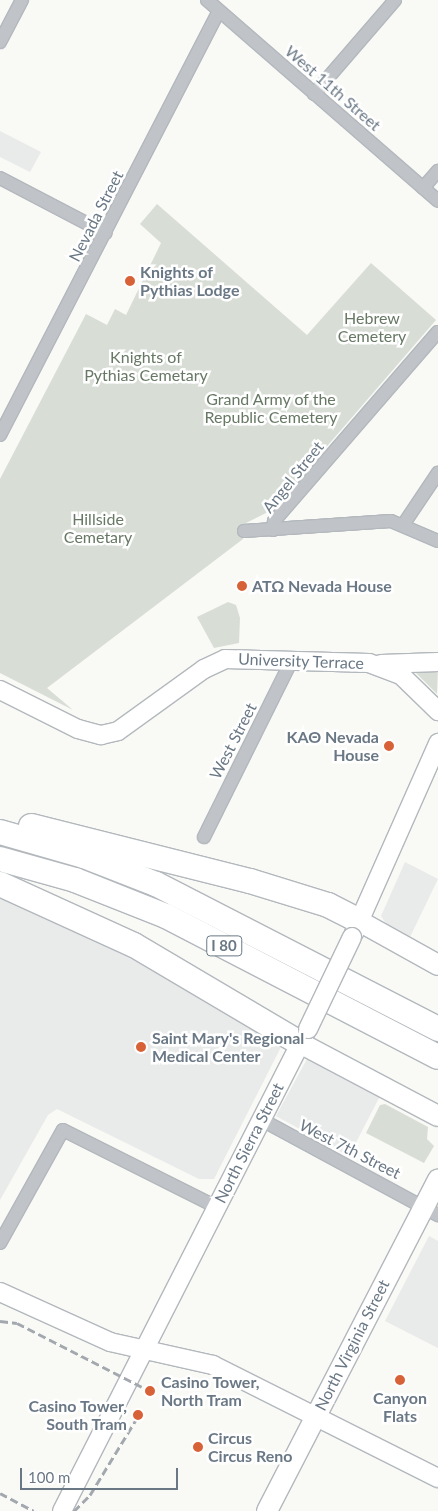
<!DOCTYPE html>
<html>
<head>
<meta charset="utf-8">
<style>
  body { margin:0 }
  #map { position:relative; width:438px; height:1511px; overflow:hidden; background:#f9f9f6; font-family:Lato,sans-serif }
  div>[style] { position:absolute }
  .built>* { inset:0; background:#e9ebea }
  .green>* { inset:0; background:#d8ddd6 }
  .roads { filter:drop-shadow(1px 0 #b3b8bd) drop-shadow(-1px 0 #b3b8bd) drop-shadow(0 1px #b3b8bd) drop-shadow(0 -1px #b3b8bd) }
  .street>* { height:12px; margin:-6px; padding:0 6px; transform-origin:6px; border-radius:6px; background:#c0c4c8 }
  .secondary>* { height:18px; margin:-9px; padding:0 9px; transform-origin:9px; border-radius:9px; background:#fff }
  .primary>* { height:20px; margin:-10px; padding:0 10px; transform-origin:10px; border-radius:10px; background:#fff }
  .highway>* { height:24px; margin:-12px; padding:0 12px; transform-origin:12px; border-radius:12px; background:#fff }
  .rail>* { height:3px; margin-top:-1.5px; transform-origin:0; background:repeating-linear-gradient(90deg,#a2a8ae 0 8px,transparent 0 12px) }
  .bridges { filter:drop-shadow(1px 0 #b3b8bd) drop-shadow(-1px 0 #b3b8bd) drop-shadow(0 1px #b3b8bd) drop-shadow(0 -1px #b3b8bd) }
  .secondary-bridge>* { height:18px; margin:-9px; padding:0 9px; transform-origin:9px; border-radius:9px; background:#fff }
  .dots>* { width:14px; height:14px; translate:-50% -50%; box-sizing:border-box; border:2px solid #fff; border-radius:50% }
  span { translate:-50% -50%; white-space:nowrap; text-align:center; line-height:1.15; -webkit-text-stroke:5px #fff; paint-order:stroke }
  .shield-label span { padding:1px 4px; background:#fff; border:1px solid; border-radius:4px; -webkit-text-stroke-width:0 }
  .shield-label { font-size:15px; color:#6a7885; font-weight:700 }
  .street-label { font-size:16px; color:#6a7885 }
  .poi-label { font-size:16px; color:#6a7885; font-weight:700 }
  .left { translate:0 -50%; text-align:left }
  .right { translate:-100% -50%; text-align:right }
  .park-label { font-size:16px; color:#677864 }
  .scale { position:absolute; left:20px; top:1468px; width:158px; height:22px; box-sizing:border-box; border:2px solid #6a7885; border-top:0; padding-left:6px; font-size:15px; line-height:18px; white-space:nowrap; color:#6a7885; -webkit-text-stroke:4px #fff; paint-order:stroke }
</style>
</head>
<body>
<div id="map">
  <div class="built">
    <i style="clip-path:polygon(0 131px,41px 152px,30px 172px,0 157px)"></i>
    <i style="clip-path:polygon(405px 862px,438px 879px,410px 937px,387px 925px,381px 916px)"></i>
    <i style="clip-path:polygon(0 890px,153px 968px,282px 1045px,214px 1179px,199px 1179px,57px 1109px,48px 1115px,0 1200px)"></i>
    <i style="clip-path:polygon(307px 1059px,380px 1096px,349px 1156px,276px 1116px)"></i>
    <i style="clip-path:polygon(429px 1236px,438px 1241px,438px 1348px,385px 1321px)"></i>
  </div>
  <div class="green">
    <i style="clip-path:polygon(157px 204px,307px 335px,371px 263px,436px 320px,272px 510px,246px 523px,243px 539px,47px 688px,73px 710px,0 673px,0 479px,86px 314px,107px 325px,115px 309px,126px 315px,161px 243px,140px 224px)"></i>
    <i style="clip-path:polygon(228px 602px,236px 605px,240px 618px,239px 643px,214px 648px,197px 617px)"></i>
    <i style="clip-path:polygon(438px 667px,437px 694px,411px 668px)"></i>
    <i style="clip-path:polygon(385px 1104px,428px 1127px,427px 1139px,434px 1146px,424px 1163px,366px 1133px,380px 1105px)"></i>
  </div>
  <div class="roads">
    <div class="street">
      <i style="left:207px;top:0;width:306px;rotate:41deg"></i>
      <i style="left:0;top:42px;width:47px;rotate:-62.4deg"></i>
      <i style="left:314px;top:94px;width:124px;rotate:-49.2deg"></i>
      <i style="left:0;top:178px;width:119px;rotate:27.6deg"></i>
      <i style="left:423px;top:188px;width:23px;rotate:-49deg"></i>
      <i style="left:0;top:435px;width:477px;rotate:-62.7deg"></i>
      <i style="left:403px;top:525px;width:63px;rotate:-56.1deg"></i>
      <i style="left:273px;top:530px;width:9px;rotate:-84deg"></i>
      <i style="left:274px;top:521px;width:250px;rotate:-49.1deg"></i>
      <i style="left:244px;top:531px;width:147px;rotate:-3.9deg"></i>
      <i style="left:391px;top:521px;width:51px;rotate:23.1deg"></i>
      <i style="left:204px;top:837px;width:198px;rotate:-63.6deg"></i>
      <i style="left:262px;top:1120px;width:200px;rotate:28.4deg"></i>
      <i style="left:0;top:1243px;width:129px;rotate:-60.9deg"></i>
      <i style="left:63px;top:1130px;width:172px;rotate:26.6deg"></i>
    </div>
    <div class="secondary">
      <i style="left:381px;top:664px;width:57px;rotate:-2deg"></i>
      <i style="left:0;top:690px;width:87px;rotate:26.6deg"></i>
      <i style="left:78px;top:729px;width:24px;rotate:15deg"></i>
      <i style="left:101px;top:735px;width:17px;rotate:-13deg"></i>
      <i style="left:118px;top:731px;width:106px;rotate:-35.8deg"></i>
      <i style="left:204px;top:669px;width:23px;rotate:-25deg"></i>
      <i style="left:225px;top:659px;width:144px;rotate:1.6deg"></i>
      <i style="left:369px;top:663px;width:34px;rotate:21deg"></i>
      <i style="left:401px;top:675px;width:52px;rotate:44.2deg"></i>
      <i style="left:354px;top:933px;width:208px;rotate:-66.1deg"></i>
      <i style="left:0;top:1292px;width:121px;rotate:24.4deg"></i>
      <i style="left:110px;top:1342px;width:106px;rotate:12.6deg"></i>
      <i style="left:213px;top:1365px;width:252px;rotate:26.7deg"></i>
      <i style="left:62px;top:1511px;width:535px;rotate:-63deg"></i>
    </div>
    <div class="primary">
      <i style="left:359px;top:921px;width:90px;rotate:29.1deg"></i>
      <i style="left:300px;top:1043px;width:156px;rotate:27.9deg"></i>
      <i style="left:267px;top:1511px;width:373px;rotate:-62.7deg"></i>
    </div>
    <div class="highway">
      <i style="left:31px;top:826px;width:226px;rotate:14.1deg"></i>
      <i style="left:250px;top:881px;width:82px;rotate:17.1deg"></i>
      <i style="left:328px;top:905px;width:35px;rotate:27deg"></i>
      <i style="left:0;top:832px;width:87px;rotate:15.9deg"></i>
      <i style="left:84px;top:856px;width:77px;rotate:21.3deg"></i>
      <i style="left:156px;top:884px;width:317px;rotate:27.2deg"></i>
      <i style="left:0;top:859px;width:78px;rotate:15.6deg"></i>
      <i style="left:75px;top:880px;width:98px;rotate:21.6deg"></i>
      <i style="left:166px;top:916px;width:306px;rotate:27.4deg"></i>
      <i style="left:0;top:884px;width:147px;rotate:24.5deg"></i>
      <i style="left:134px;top:945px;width:193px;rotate:30.6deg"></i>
    </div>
  </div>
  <div class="rail">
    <i style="left:0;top:1321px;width:17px;rotate:7deg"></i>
    <i style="left:17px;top:1323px;width:140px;rotate:27.1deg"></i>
    <i style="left:0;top:1493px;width:38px;rotate:28deg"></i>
    <i style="left:74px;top:1511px;width:23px;rotate:-45deg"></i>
    <i style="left:90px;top:1495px;width:90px;rotate:-58.6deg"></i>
  </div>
  <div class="bridges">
    <div class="secondary-bridge">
      <i style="left:308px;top:1029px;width:102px;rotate:-64.4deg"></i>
    </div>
  </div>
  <div class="dots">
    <i style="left:130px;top:281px;background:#d86237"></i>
    <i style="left:242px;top:586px;background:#d86237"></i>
    <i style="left:389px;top:746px;background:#d86237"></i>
    <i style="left:141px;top:1047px;background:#d86237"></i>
    <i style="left:400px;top:1380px;background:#d86237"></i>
    <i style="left:150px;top:1391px;background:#d86237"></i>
    <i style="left:138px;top:1415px;background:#d86237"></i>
    <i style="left:198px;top:1447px;background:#d86237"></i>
  </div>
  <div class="shield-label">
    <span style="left:224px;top:946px">I 80</span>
  </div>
  <div class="street-label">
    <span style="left:333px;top:88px;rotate:41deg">West 11th Street</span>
    <span style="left:96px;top:216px;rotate:-63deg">Nevada Street</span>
    <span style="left:293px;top:477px;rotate:-51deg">Angel Street</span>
    <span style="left:301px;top:661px;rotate:2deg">University Terrace</span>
    <span style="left:233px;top:741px;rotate:-63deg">West Street</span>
    <span style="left:249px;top:1143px;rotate:-63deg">North Sierra Street</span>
    <span style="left:350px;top:1149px;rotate:27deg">West 7th Street</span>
    <span style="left:352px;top:1345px;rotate:-63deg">North Virginia Street</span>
  </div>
  <div class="poi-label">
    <span class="left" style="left:140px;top:281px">Knights of<br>Pythias Lodge</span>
    <span class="left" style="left:252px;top:586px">ΑΤΩ Nevada House</span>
    <span class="right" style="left:379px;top:746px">ΚΑΘ Nevada<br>House</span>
    <span class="left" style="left:152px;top:1047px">Saint Mary's Regional<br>Medical Center</span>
    <span class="left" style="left:161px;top:1391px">Casino Tower,<br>North Tram</span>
    <span style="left:400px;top:1407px">Canyon<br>Flats</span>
    <span class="right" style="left:127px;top:1415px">Casino Tower,<br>South Tram</span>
    <span class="left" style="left:208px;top:1447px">Circus<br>Circus Reno</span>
  </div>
  <div class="park-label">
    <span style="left:372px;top:327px">Hebrew<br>Cemetery</span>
    <span style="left:146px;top:366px">Knights of<br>Pythias Cemetary</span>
    <span style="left:271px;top:408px">Grand Army of the<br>Republic Cemetery</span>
    <span style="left:98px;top:528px">Hillside<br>Cemetary</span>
  </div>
  <div class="scale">100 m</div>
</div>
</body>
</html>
